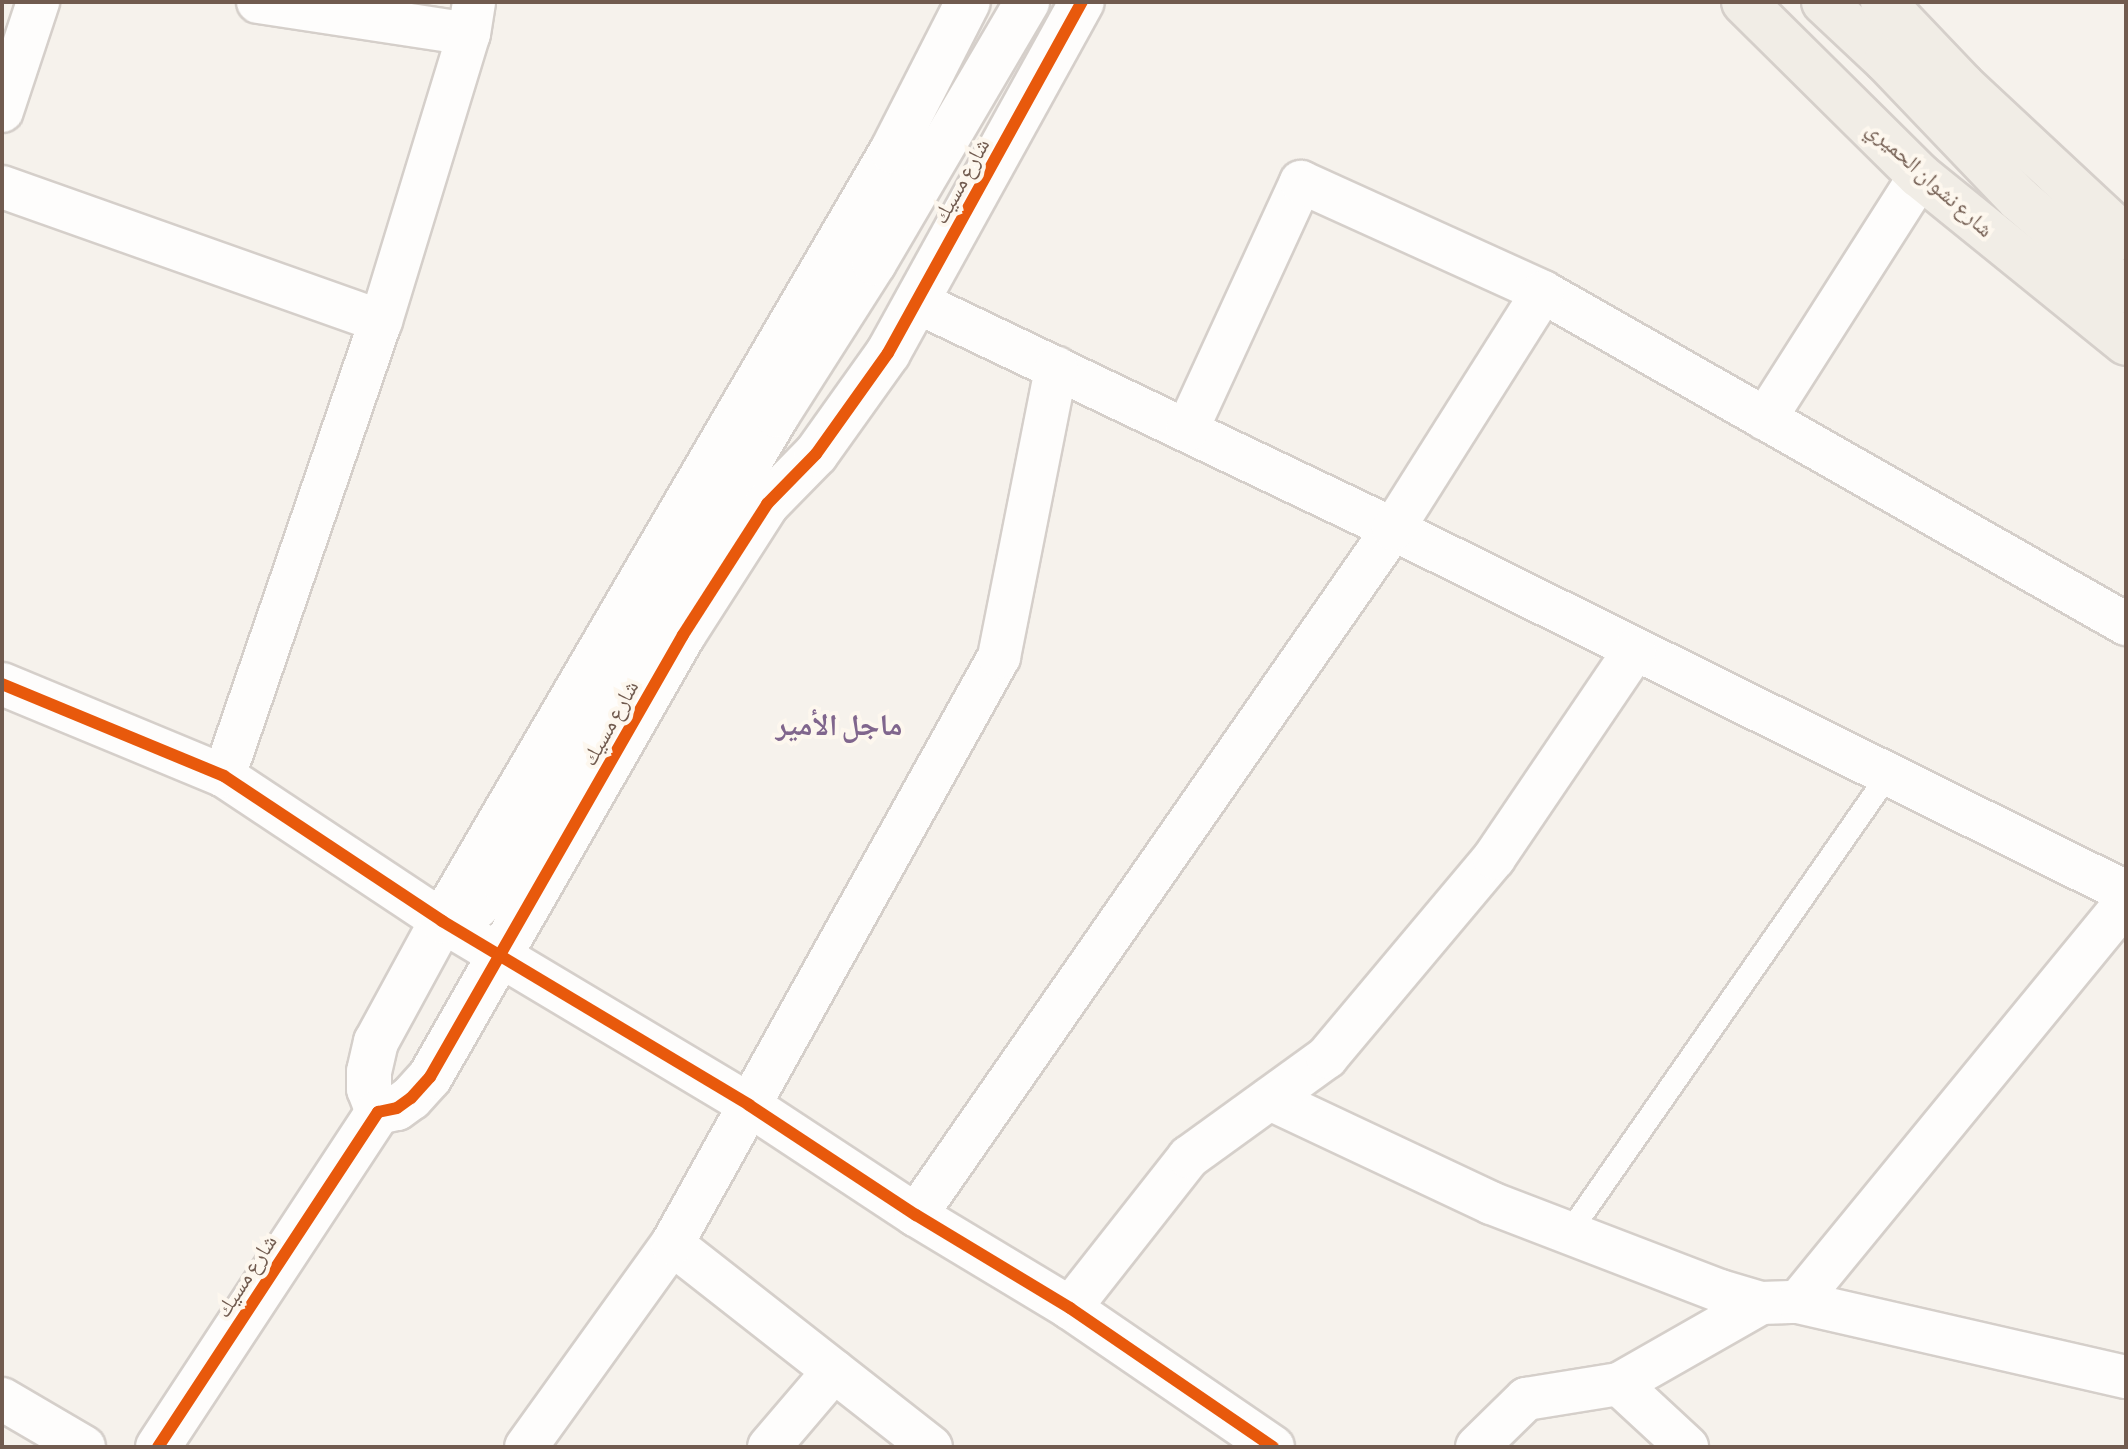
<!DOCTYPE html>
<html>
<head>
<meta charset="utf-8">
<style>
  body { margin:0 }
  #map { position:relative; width:2128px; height:1449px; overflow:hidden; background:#f6f2ec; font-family:"Asap Condensed","Noto Naskh Arabic",sans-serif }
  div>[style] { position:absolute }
  .roads { filter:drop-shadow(2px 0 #d5cfca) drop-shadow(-2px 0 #d5cfca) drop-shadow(0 2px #d5cfca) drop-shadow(0 -2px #d5cfca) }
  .service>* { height:22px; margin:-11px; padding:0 11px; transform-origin:11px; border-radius:11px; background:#fefdfc }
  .minor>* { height:42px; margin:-21px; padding:0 21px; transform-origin:21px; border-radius:21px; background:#fefdfc }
  .tertiary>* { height:44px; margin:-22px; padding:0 22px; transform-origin:22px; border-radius:22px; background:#fefdfc }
  .primary>* { height:44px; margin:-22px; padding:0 22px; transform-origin:22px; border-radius:22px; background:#f1ede6 }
  .cycleway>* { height:12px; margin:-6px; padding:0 6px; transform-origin:6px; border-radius:6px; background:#e8590c }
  span { translate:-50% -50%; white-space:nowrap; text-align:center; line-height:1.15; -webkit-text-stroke:8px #fdf7ee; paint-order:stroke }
  .street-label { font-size:22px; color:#715b4f }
  .district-label { font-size:30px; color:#80668d; font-weight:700 }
  .frame { position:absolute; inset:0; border:4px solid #715b4f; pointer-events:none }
</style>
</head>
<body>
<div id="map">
  <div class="roads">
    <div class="service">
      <i style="left:1569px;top:1233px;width:558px;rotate:-55.14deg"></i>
    </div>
    <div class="minor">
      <i style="left:258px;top:2px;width:213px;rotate:8.6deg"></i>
      <i style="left:2px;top:111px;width:115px;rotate:-71.7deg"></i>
      <i style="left:2px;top:187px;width:402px;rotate:19.5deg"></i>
      <i style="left:917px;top:302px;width:527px;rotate:25.5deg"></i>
      <i style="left:1393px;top:529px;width:818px;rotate:26.35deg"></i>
      <i style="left:1765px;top:419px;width:288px;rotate:-57.5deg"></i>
      <i style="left:1187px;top:430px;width:273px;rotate:-65.3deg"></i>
      <i style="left:1301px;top:182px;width:266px;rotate:24.4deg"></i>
      <i style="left:1543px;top:292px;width:671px;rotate:29.66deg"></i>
      <i style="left:2px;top:684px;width:240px;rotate:22.5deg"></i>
      <i style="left:224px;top:776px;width:262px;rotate:33.6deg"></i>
      <i style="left:442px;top:921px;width:358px;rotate:30.9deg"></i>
      <i style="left:749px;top:1105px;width:200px;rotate:33.4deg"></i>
      <i style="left:916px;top:1215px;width:180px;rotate:31.1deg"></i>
      <i style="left:1070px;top:1308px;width:246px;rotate:34.4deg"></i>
      <i style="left:224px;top:776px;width:481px;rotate:-71deg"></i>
      <i style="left:381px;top:321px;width:300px;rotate:-73deg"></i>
      <i style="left:469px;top:34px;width:32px;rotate:-81deg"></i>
      <i style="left:1270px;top:1099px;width:244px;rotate:25.2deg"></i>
      <i style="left:1491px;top:1203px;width:245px;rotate:21deg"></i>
      <i style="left:1720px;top:1291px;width:43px;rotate:16.3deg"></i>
      <i style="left:1761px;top:1303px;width:37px;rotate:-2deg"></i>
      <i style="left:1798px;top:1302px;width:336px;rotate:12.9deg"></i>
      <i style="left:916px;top:1215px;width:836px;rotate:-55.19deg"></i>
      <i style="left:1393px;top:529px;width:280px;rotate:-57.7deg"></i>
      <i style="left:672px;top:1244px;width:329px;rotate:38.1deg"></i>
      <i style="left:1798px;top:1302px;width:517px;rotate:-50.65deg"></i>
      <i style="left:1070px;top:1308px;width:192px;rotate:-51.8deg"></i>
      <i style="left:1189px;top:1157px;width:170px;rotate:-35.9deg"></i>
      <i style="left:1327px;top:1057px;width:260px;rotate:-50deg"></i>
      <i style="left:1494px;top:858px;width:251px;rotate:-55.9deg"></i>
      <i style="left:1619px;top:1384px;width:93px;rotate:42.8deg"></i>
      <i style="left:2px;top:1399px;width:95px;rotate:30.3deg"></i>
      <i style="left:526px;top:1447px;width:250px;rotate:-54.3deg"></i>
      <i style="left:672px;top:1244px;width:672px;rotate:-60.88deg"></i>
      <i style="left:999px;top:657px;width:295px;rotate:-78.8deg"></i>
      <i style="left:769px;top:1447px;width:100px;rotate:-49.5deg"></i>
      <i style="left:1477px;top:1447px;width:69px;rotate:-44.4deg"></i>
      <i style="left:1526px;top:1399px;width:94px;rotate:-9.2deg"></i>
      <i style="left:1619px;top:1384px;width:163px;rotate:-29.7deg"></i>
    </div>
    <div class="tertiary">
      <i style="left:451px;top:918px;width:27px;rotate:-24deg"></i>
      <i style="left:476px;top:907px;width:37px;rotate:-45deg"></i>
      <i style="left:502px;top:881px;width:541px;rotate:-59.45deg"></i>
      <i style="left:777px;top:415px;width:180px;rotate:-57.5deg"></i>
      <i style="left:874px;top:263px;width:303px;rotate:-59.6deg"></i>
      <i style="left:378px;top:1112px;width:25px;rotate:-111deg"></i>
      <i style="left:369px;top:1089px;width:17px;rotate:-90deg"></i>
      <i style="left:369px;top:1072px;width:31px;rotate:-77deg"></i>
      <i style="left:376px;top:1042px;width:138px;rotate:-61.4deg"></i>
      <i style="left:442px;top:921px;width:892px;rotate:-59.7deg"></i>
      <i style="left:892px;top:151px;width:167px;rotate:-63deg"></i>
      <i style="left:158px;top:1447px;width:401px;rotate:-56.7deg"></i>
      <i style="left:378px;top:1112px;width:19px;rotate:-12deg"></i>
      <i style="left:397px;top:1108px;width:17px;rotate:-36deg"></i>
      <i style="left:411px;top:1098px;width:28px;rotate:-48deg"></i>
      <i style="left:430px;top:1077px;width:509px;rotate:-60.21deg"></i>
      <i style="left:683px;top:635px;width:156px;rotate:-57.3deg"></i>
      <i style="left:767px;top:504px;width:70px;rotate:-45.6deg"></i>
      <i style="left:816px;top:454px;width:124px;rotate:-54.5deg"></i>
      <i style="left:888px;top:353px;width:401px;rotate:-61.1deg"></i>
    </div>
    <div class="primary">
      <i style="left:1744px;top:2px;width:247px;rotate:44.7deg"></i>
      <i style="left:1920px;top:176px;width:265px;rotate:39deg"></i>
      <i style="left:1824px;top:2px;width:85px;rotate:43.1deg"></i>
      <i style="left:1886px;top:60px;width:192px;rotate:46.3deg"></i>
      <i style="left:2019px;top:199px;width:141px;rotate:40.7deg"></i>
      <i style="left:1883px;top:2px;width:115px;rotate:46.4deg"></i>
      <i style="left:1962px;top:85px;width:224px;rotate:43deg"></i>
    </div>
  </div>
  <div class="cycleway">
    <i style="left:2px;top:684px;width:240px;rotate:22.5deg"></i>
    <i style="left:224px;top:776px;width:262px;rotate:33.6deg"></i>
    <i style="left:442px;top:921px;width:358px;rotate:30.9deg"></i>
    <i style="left:749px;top:1105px;width:200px;rotate:33.4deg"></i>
    <i style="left:916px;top:1215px;width:180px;rotate:31.1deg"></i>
    <i style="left:1070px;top:1308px;width:246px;rotate:34.4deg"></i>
    <i style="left:158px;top:1447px;width:401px;rotate:-56.7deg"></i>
    <i style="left:378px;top:1112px;width:19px;rotate:-12deg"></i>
    <i style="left:397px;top:1108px;width:17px;rotate:-36deg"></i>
    <i style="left:411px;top:1098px;width:28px;rotate:-48deg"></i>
    <i style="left:430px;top:1077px;width:509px;rotate:-60.21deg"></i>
    <i style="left:683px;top:635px;width:156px;rotate:-57.3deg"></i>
    <i style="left:767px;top:504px;width:70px;rotate:-45.6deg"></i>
    <i style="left:816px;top:454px;width:124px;rotate:-54.5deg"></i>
    <i style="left:888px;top:353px;width:401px;rotate:-61.1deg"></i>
  </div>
  <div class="street-label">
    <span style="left:1930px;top:179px;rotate:42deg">شارع نشوان الحميري</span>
    <span style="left:961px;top:181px;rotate:-61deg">شارع مسيك</span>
    <span style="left:610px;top:723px;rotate:-61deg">شارع مسيك</span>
    <span style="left:246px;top:1276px;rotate:-57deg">شارع مسيك</span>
  </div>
  <div class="district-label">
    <span style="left:839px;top:724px">ماجل الأمير</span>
  </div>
  <div class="frame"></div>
</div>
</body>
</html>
